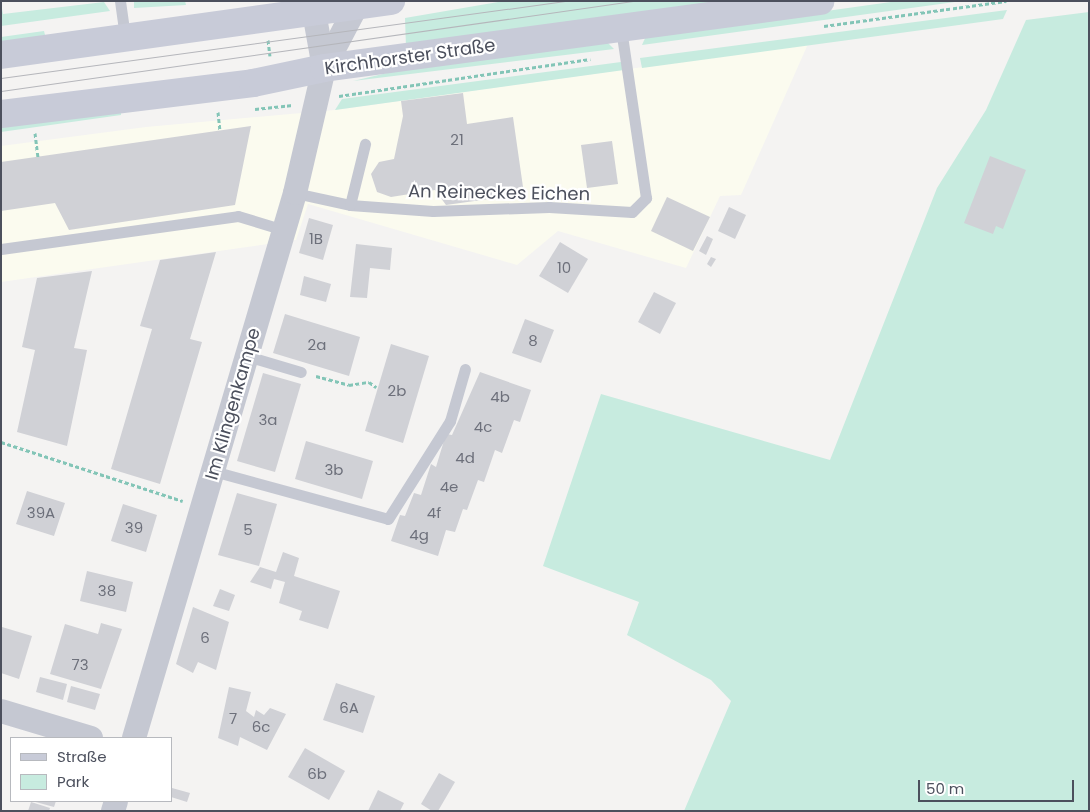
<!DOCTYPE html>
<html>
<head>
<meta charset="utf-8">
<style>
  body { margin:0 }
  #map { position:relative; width:1090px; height:812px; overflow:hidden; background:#f4f3f2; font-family:Poppins,sans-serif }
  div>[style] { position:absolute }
  .commercial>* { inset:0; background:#fbfbef }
  .green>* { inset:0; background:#c7ebdf }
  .building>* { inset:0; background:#d0d1d6 }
  .path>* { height:3px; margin-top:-1.5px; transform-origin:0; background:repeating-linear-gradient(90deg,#83c5b7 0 4px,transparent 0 6.5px) }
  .service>* { height:11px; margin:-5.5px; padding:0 5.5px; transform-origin:5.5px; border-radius:5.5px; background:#c5c8d2 }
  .minor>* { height:24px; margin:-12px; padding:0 12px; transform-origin:12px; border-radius:12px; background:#c5c8d2 }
  .secondary>* { height:28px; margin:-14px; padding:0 14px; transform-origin:14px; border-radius:14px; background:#c8cbd8 }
  .tram>* { height:1px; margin:-0.5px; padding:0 0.5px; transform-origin:0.5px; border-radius:0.5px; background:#b5b6bb }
  span { translate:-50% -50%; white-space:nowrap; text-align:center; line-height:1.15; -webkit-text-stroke:4.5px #fff; paint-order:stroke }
  .number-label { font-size:15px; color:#6d707b }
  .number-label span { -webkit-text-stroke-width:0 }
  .street-label { font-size:18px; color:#4c505d }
  .frame { position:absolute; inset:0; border:2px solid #4c505d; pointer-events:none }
  .legend { position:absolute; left:10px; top:737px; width:162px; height:65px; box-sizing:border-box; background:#fff; border:1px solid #b7b9be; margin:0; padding:6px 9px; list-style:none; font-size:15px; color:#4c505d }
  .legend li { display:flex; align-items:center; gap:10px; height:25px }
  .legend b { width:25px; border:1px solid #b7b9be }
  .scale { position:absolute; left:918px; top:780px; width:156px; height:22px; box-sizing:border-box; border:2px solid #4c505d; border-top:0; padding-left:6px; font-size:15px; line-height:18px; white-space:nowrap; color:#4c505d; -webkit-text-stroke:4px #fff; paint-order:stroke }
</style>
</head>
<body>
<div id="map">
  <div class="commercial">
    <i style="clip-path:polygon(808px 44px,741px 195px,720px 196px,686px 268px,558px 231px,517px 265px,308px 204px,296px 240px,1px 282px,1px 146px,146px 127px,335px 110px)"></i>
  </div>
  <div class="green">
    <i style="clip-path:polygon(134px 1px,185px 1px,186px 5px,134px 8px)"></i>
    <i style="clip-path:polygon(504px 1px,746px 1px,406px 47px,405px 18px)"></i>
    <i style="clip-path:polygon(898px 1px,962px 1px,642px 45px,646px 36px)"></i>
    <i style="clip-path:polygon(104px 2px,110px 11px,1px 26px,1px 3px,3px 14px)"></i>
    <i style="clip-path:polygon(1007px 10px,1003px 19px,642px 68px,640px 58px)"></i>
    <i style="clip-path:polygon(1089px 12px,1089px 811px,684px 811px,731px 701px,711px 680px,627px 635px,639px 602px,543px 566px,601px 394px,830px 460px,937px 188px,986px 110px,1026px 20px)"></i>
    <i style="clip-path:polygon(44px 31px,45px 35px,1px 44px,1px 37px)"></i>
    <i style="clip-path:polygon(606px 41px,614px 49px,353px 81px,404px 69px)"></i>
    <i style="clip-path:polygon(621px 62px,624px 70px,335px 110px,342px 99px)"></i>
    <i style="clip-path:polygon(121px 111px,121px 115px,1px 132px,1px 123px)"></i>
  </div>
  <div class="building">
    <i style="clip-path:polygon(463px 93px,467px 124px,513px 117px,524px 194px,446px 205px,435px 190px,391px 197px,377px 192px,371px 174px,379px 162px,394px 159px,403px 116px,401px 101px)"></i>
    <i style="clip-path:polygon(251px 126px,235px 205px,69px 230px,55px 203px,1px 211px,1px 162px)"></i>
    <i style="clip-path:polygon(612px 141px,618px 184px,587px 188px,581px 145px)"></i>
    <i style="clip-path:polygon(990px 156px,1026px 170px,1003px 229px,996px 226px,993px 234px,964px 223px)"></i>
    <i style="clip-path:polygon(667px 197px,710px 217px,693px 251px,651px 231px)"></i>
    <i style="clip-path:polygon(729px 207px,746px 215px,735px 239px,718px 231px)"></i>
    <i style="clip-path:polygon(309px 218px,333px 225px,323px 260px,299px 253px)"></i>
    <i style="clip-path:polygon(707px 236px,713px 239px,706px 255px,699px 251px)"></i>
    <i style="clip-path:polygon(560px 242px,588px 259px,568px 293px,539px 276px)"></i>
    <i style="clip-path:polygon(356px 244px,392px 248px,390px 270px,370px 268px,367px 298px,350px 297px)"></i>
    <i style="clip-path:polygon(216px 252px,190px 339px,202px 342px,160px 484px,111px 469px,152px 329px,140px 326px,160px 260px)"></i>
    <i style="clip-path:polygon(711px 257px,716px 259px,711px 267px,707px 264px)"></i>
    <i style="clip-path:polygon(92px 271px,74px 348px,87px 350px,67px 446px,17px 432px,35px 350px,22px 347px,37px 278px)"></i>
    <i style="clip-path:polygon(304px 276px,331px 284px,326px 302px,300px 295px)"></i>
    <i style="clip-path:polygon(654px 292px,676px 303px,660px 334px,638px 322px)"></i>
    <i style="clip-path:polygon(285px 314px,360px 337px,349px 376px,273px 353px)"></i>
    <i style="clip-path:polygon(525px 319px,554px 330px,541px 363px,512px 353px)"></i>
    <i style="clip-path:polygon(391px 344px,429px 356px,403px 443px,365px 431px)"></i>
    <i style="clip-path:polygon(480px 372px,531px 390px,520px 422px,514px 420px,502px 453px,495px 450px,484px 482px,478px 480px,467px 510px,463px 509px,455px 532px,446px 530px,438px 556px,391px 541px,400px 515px,405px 516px,414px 493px,421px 495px,431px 464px,436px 467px,446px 434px,452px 435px)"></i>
    <i style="clip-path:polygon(263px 373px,301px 384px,275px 472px,237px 461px)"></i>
    <i style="clip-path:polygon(306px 441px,373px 461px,362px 499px,295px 479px)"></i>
    <i style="clip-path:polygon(27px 491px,65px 503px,54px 536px,16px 524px)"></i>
    <i style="clip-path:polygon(237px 493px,277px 504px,259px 566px,218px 555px)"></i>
    <i style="clip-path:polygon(123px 504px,157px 515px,146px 552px,111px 541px)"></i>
    <i style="clip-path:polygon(283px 552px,299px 558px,294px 576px,340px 591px,328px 629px,299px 620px,302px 611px,279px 603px,285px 582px,274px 579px,271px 589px,250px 582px,260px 567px,276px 572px)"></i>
    <i style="clip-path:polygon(87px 571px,133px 582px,126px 612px,80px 601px)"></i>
    <i style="clip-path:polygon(220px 589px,235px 595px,229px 611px,213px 606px)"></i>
    <i style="clip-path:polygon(193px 607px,229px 622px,216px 670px,198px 662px,193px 673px,176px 664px)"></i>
    <i style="clip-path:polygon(101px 623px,122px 629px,101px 689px,50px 674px,65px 624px,98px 634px)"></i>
    <i style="clip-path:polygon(2px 627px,32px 636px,19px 679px,1px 673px)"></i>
    <i style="clip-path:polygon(40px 677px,67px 684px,63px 700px,36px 692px)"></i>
    <i style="clip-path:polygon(336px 683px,375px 696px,363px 733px,323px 720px)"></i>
    <i style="clip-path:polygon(71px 686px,100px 694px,95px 710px,67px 702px)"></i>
    <i style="clip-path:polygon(229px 687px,251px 692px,246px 711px,254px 717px,256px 710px,264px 715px,270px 708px,286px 714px,267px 750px,240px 737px,238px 746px,218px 738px)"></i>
    <i style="clip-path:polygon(305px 748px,345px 771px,329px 800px,288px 777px)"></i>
    <i style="clip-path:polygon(439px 773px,455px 782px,438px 811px,432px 811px,421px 804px)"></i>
    <i style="clip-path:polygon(172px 788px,190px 793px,187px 802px,171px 797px)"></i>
    <i style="clip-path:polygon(378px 790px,404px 803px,400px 811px,368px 811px)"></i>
    <i style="clip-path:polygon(32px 801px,56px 801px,54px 807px)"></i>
    <i style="clip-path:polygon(31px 802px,50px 808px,49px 811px,28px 811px)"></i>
  </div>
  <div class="path">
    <i style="left:824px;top:26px;width:184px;rotate:-7.8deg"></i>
    <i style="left:268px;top:40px;width:16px;rotate:83deg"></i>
    <i style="left:339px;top:96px;width:254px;rotate:-8.4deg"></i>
    <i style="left:255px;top:109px;width:38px;rotate:-6deg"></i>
    <i style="left:218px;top:112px;width:19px;rotate:84deg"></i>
    <i style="left:35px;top:133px;width:24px;rotate:83deg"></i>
    <i style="left:316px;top:376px;width:34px;rotate:15deg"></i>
    <i style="left:349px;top:385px;width:20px;rotate:-9deg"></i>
    <i style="left:369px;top:382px;width:9px;rotate:36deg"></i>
    <i style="left:1px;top:442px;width:191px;rotate:18deg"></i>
  </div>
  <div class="service">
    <i style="left:120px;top:1px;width:37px;rotate:82deg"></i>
    <i style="left:295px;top:193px;width:56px;rotate:12.3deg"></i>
    <i style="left:350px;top:205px;width:83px;rotate:4.1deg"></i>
    <i style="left:433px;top:211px;width:116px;rotate:-2deg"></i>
    <i style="left:549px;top:207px;width:83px;rotate:3.4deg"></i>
    <i style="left:632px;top:212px;width:20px;rotate:-45deg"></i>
    <i style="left:646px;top:198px;width:171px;rotate:-98.4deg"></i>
    <i style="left:350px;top:205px;width:63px;rotate:-76.2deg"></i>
    <i style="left:1px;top:249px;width:239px;rotate:-7.9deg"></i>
    <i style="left:238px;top:216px;width:48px;rotate:16.9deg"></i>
    <i style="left:247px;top:356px;width:56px;rotate:16.5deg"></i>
    <i style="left:213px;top:471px;width:181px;rotate:15.3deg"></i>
    <i style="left:388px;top:519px;width:116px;rotate:-57.7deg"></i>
    <i style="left:450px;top:421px;width:54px;rotate:-73.9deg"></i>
  </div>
  <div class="minor">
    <i style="left:312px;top:1px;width:68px;rotate:79.8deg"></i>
    <i style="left:1px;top:711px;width:94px;rotate:16.7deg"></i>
    <i style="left:134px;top:738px;width:568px;rotate:-73.54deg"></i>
    <i style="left:295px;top:193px;width:128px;rotate:-76.9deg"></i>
    <i style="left:324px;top:68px;width:76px;rotate:-62.4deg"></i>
    <i style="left:113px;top:811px;width:10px;rotate:-73deg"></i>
  </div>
  <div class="secondary">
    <i style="left:1px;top:55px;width:394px;rotate:-7.9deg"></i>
    <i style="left:1px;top:114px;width:254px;rotate:-7deg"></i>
    <i style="left:253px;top:83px;width:73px;rotate:-11.9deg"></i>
    <i style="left:324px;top:68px;width:501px;rotate:-7.69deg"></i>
  </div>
  <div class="tram">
    <i style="left:1px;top:78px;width:569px;rotate:-7.77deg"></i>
    <i style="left:1px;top:91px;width:638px;rotate:-8.1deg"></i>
  </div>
  <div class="number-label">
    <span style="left:457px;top:140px">21</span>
    <span style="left:316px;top:239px">1B</span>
    <span style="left:564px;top:268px">10</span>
    <span style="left:533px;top:341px">8</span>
    <span style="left:317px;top:345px">2a</span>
    <span style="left:397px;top:391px">2b</span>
    <span style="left:500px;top:397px">4b</span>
    <span style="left:268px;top:420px">3a</span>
    <span style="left:483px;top:427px">4c</span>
    <span style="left:465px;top:458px">4d</span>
    <span style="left:334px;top:470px">3b</span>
    <span style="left:449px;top:487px">4e</span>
    <span style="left:41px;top:513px">39A</span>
    <span style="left:434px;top:513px">4f</span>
    <span style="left:134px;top:528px">39</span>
    <span style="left:248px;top:530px">5</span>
    <span style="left:419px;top:535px">4g</span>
    <span style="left:107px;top:591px">38</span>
    <span style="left:205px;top:638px">6</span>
    <span style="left:80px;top:665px">73</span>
    <span style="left:349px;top:708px">6A</span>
    <span style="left:233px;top:719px">7</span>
    <span style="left:261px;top:727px">6c</span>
    <span style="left:317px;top:774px">6b</span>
  </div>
  <div class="street-label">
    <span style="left:410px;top:57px;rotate:-8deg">Kirchhorster Straße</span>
    <span style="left:499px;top:193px;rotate:1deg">An Reineckes Eichen</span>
    <span style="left:233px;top:404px;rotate:-74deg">Im Klingenkampe</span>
  </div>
  <div class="frame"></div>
  <ul class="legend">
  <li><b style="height:6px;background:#c8cbd8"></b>Straße</li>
  <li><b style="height:14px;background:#c7ebdf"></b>Park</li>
  </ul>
  <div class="scale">50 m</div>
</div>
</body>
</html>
